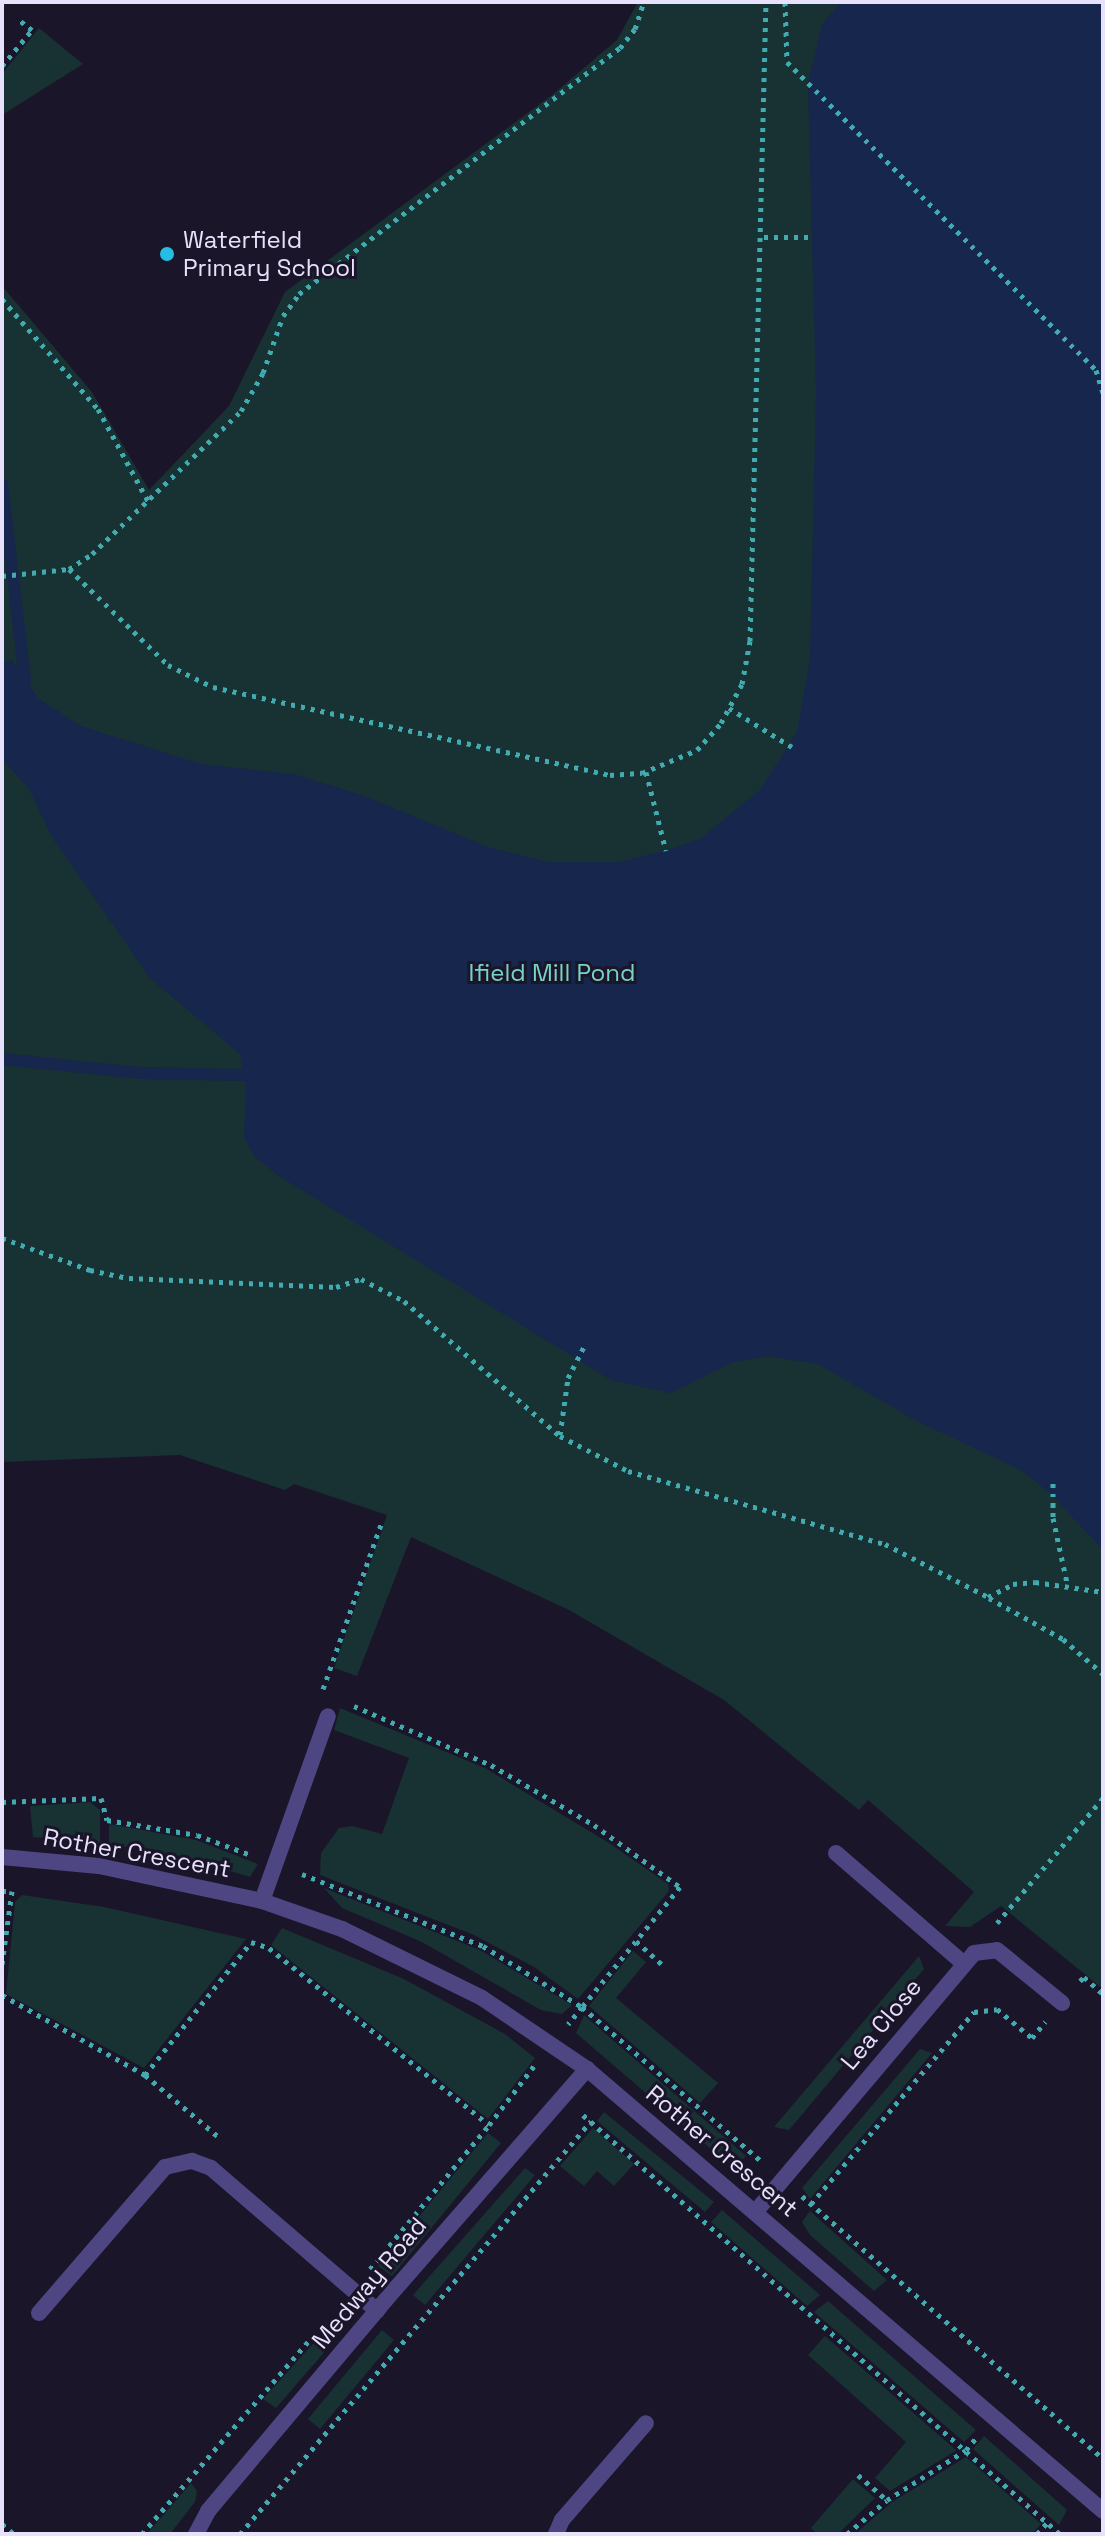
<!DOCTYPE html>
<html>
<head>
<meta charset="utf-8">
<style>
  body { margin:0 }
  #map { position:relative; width:1105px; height:2536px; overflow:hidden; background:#1b152a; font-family:"Space Grotesk",sans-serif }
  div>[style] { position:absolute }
  .green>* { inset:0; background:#183133 }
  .water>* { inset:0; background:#16264c }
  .stream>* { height:12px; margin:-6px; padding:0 6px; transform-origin:6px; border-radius:6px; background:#16264c }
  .path>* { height:5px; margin-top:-2.5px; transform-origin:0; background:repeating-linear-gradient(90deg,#41abb0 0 4px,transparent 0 10px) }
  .service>* { height:16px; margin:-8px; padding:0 8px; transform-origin:8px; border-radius:8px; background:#4e4683 }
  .minor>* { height:16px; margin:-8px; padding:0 8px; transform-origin:8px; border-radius:8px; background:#4e4683 }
  .dots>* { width:22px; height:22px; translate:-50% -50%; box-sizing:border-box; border:4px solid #1b152a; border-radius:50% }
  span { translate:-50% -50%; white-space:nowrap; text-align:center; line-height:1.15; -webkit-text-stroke:6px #1b152a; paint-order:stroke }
  .poi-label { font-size:24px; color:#e7e1fb }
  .left { translate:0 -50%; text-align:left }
  .park-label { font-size:24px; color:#75d4c6 }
  .street-label { font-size:24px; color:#e7e1fb }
  .frame { position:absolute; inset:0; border:4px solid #e7e1fb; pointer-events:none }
</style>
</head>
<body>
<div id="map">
  <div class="green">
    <i style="clip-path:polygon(638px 2px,1103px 2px,1103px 1989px,1001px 1906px,970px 1927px,945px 1926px,974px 1892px,868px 1800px,859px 1810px,724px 1700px,569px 1610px,411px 1537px,357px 1676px,334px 1668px,387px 1515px,294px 1484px,285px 1490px,180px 1455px,2px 1462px,2px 286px,92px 392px,149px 490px,229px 406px,285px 292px,552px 95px,617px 40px)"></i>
    <i style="clip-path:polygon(39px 28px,83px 64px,2px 115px,2px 74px)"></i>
    <i style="clip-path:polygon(340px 1708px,485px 1768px,609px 1843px,668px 1884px,669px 1891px,578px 1999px,534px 1967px,474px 1935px,320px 1875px,321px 1853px,339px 1828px,352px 1826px,382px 1834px,409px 1758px,334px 1730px)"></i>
    <i style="clip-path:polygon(90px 1802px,100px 1810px,100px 1843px,33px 1837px,30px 1806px)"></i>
    <i style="clip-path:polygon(109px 1824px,196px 1840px,258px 1864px,250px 1877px,180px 1856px,109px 1844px)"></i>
    <i style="clip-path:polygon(324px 1888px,480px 1950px,572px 2005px,562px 2014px,541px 2010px,422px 1942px,342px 1908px)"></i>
    <i style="clip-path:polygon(22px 1895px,104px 1907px,246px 1939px,144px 2068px,6px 1994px,15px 1902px)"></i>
    <i style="clip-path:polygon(282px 1928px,404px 1979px,505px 2034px,535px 2058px,488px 2119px,271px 1945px)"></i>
    <i style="clip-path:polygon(633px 1951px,646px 1962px,616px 1998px,718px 2083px,700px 2103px,589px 2006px)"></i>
    <i style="clip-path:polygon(919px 1956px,924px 1969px,789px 2130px,774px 2127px)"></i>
    <i style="clip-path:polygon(584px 2015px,746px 2156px,739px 2164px,726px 2162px,576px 2033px)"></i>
    <i style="clip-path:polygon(920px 2049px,932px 2053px,810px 2199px,802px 2188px)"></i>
    <i style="clip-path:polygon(604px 2112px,714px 2202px,705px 2212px,597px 2121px)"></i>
    <i style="clip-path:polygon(593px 2128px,634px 2164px,614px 2186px,597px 2171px,584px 2186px,560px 2166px)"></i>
    <i style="clip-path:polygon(488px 2133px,501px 2143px,392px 2276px,378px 2266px)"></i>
    <i style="clip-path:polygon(525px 2168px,535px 2175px,425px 2305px,413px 2295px)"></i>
    <i style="clip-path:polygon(722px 2210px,820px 2295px,807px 2306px,711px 2222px)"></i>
    <i style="clip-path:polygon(810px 2211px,887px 2280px,874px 2291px,810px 2235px,802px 2222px)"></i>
    <i style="clip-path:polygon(828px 2301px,976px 2430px,964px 2442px,814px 2312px)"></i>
    <i style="clip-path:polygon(348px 2305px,340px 2334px,276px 2408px,263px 2399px)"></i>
    <i style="clip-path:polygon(382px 2330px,394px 2340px,320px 2429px,308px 2419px)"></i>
    <i style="clip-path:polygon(825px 2336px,956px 2450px,957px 2450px,890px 2491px,875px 2478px,906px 2442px,808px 2355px)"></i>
    <i style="clip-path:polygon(984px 2436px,1067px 2510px,1059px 2525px,973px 2449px)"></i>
    <i style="clip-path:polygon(966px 2457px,1041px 2524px,1032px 2534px,855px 2534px,892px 2502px)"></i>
    <i style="clip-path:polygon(853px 2479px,875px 2498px,838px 2534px,817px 2534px,811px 2528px)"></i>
    <i style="clip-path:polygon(191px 2483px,197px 2491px,195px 2502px,170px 2534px,147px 2534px)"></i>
  </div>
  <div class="water">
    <i style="clip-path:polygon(841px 2px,1103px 2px,1103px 1550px,1049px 1492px,1021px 1470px,915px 1420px,818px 1364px,768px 1356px,733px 1362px,671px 1393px,611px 1380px,279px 1176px,254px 1156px,244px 1137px,246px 1092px,240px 1054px,150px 978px,52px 837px,29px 789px,2px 759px,2px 663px,12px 660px,39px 699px,81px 726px,201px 764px,293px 774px,362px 795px,488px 847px,548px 862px,619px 862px,671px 849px,700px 839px,760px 790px,797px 732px,810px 660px,816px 392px,808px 84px,822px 24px)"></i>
  </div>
  <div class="stream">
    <i style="left:2px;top:484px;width:198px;rotate:83.3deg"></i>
    <i style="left:2px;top:1059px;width:140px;rotate:5.8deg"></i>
    <i style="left:141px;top:1073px;width:105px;rotate:1.1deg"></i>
  </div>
  <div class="path">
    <i style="left:785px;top:2px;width:60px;rotate:88.1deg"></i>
    <i style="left:787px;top:62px;width:436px;rotate:44.9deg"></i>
    <i style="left:1096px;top:370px;width:24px;rotate:73deg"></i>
    <i style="left:2px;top:6px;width:1px;rotate:45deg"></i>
    <i style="left:2px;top:66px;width:47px;rotate:-50.2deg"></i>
    <i style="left:32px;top:30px;width:16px;rotate:-142deg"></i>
    <i style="left:764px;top:237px;width:45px"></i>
    <i style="left:2px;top:299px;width:146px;rotate:48.9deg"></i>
    <i style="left:98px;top:409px;width:105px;rotate:61.5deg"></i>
    <i style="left:69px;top:569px;width:138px;rotate:44.1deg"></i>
    <i style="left:168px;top:665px;width:50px;rotate:26.1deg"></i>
    <i style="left:213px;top:687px;width:407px;rotate:12.5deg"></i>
    <i style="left:610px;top:775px;width:32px;rotate:-4deg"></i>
    <i style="left:642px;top:773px;width:60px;rotate:-22.7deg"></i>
    <i style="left:697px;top:750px;width:36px;rotate:-48deg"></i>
    <i style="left:721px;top:723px;width:44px;rotate:-61.7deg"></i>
    <i style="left:742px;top:684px;width:44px;rotate:-79.5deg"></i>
    <i style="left:750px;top:641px;width:639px;rotate:-88.57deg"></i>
    <i style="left:2px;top:576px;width:67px;rotate:-6deg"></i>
    <i style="left:69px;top:569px;width:27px;rotate:-33deg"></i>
    <i style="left:92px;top:554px;width:207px;rotate:-43.8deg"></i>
    <i style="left:241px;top:411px;width:44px;rotate:-59.9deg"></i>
    <i style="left:263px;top:373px;width:60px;rotate:-70.7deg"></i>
    <i style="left:283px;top:316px;width:27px;rotate:-54deg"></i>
    <i style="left:299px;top:294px;width:404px;rotate:-37.5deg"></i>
    <i style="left:620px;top:48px;width:24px;rotate:-52deg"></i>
    <i style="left:635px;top:29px;width:28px;rotate:-72deg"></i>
    <i style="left:729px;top:708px;width:74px;rotate:31.8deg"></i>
    <i style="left:646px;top:772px;width:81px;rotate:75.8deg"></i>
    <i style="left:2px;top:1238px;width:94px;rotate:20deg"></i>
    <i style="left:90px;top:1270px;width:40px;rotate:12deg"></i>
    <i style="left:129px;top:1278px;width:207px;rotate:2.5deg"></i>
    <i style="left:336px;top:1287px;width:26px;rotate:-18deg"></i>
    <i style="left:361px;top:1279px;width:48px;rotate:27.1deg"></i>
    <i style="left:404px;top:1301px;width:206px;rotate:40.9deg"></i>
    <i style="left:560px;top:1436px;width:76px;rotate:27.2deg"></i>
    <i style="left:628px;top:1471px;width:267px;rotate:15.9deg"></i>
    <i style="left:885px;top:1544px;width:116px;rotate:27.2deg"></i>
    <i style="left:988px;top:1597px;width:28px;rotate:-27deg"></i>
    <i style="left:1013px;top:1584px;width:22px;rotate:-5deg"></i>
    <i style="left:1035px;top:1582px;width:69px;rotate:8.4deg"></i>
    <i style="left:560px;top:1435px;width:58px;rotate:-82deg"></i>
    <i style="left:568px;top:1378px;width:35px;rotate:-63deg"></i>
    <i style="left:1053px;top:1483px;width:35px;rotate:90deg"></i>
    <i style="left:1053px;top:1518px;width:66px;rotate:77.8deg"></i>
    <i style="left:989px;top:1598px;width:85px;rotate:29deg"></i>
    <i style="left:1063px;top:1639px;width:53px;rotate:41.2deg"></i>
    <i style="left:323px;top:1689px;width:178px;rotate:-70.6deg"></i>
    <i style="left:354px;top:1706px;width:149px;rotate:23.3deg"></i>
    <i style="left:491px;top:1765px;width:119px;rotate:30.2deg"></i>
    <i style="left:594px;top:1825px;width:106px;rotate:35.8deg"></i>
    <i style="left:680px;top:1887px;width:155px;rotate:129.2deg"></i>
    <i style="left:582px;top:2007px;width:236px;rotate:40.7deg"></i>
    <i style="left:2px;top:1802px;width:99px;rotate:-2.3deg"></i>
    <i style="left:101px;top:1798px;width:23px;rotate:75deg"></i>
    <i style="left:107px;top:1820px;width:91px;rotate:9.5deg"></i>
    <i style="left:197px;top:1835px;width:58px;rotate:20.3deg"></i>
    <i style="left:302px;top:1874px;width:195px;rotate:21.7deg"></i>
    <i style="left:483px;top:1946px;width:116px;rotate:31.6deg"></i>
    <i style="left:582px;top:2007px;width:22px;rotate:129deg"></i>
    <i style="left:2px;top:1891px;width:10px"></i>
    <i style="left:12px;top:1891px;width:74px;rotate:97.8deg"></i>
    <i style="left:997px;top:1923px;width:164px;rotate:-49.7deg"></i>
    <i style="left:636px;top:1941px;width:39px;rotate:42deg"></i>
    <i style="left:1080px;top:1981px;width:6px;rotate:-45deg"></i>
    <i style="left:1084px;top:1977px;width:25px;rotate:42deg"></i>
    <i style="left:2px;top:1995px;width:164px;rotate:29.2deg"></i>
    <i style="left:145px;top:2075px;width:99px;rotate:40.1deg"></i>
    <i style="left:145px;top:2075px;width:170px;rotate:-51.4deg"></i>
    <i style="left:251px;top:1942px;width:19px;rotate:18deg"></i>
    <i style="left:269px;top:1948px;width:282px;rotate:38.8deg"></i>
    <i style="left:489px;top:2125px;width:74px;rotate:-52.7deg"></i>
    <i style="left:583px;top:2115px;width:635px;rotate:41.3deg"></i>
    <i style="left:802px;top:2196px;width:400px;rotate:41.1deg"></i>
    <i style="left:811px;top:2204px;width:252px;rotate:-49.7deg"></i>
    <i style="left:974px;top:2012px;width:23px;rotate:-7deg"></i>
    <i style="left:997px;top:2009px;width:45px;rotate:39.6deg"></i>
    <i style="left:1032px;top:2038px;width:21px;rotate:-51deg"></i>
    <i style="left:370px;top:2269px;width:187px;rotate:-50.4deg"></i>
    <i style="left:858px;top:2475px;width:38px;rotate:41deg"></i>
    <i style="left:2px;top:2524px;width:16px;rotate:40deg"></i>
    <i style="left:142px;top:2534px;width:280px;rotate:-49.2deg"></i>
    <i style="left:240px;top:2534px;width:542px;rotate:-49.64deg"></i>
    <i style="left:847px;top:2534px;width:52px;rotate:-40.4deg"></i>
    <i style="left:887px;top:2500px;width:93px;rotate:-32.3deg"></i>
    <i style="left:966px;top:2450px;width:17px;rotate:-50deg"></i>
    <i style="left:1037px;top:2534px;width:15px;rotate:-48deg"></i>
  </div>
  <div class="service">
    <i style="left:836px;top:1853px;width:168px;rotate:40.9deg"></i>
    <i style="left:39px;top:2313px;width:193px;rotate:-49.2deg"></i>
    <i style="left:165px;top:2167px;width:28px;rotate:-13deg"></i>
    <i style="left:192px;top:2161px;width:20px;rotate:20deg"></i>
    <i style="left:211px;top:2168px;width:219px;rotate:40.7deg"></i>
    <i style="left:556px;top:2534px;width:15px;rotate:-67deg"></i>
    <i style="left:562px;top:2520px;width:128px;rotate:-49.1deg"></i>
  </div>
  <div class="minor">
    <i style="left:2px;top:1857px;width:97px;rotate:5.3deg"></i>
    <i style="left:99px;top:1866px;width:167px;rotate:12.1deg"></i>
    <i style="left:262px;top:1901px;width:85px;rotate:19.3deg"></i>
    <i style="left:342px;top:1929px;width:156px;rotate:26.2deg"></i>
    <i style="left:482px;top:1998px;width:127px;rotate:34.1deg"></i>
    <i style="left:587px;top:2069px;width:679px;rotate:40.58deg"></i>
    <i style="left:262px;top:1901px;width:196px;rotate:-70.4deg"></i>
    <i style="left:757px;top:2210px;width:336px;rotate:-49.8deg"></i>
    <i style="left:974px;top:1953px;width:23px;rotate:-7deg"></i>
    <i style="left:997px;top:1950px;width:84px;rotate:39.2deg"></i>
    <i style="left:196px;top:2534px;width:26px;rotate:-62deg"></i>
    <i style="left:208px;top:2511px;width:292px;rotate:-49.9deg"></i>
    <i style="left:396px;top:2288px;width:291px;rotate:-48.9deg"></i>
  </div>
  <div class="dots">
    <i style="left:167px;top:254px;background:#25bde4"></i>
  </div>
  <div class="poi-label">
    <span class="left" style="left:183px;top:254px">Waterfield<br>Primary School</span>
  </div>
  <div class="park-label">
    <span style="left:552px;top:973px">Ifield Mill Pond</span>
  </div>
  <div class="street-label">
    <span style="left:137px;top:1853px;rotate:10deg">Rother Crescent</span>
    <span style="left:881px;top:2024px;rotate:-50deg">Lea Close</span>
    <span style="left:722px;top:2151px;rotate:40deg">Rother Crescent</span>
    <span style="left:369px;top:2283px;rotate:-50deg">Medway Road</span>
  </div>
  <div class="frame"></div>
</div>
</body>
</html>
